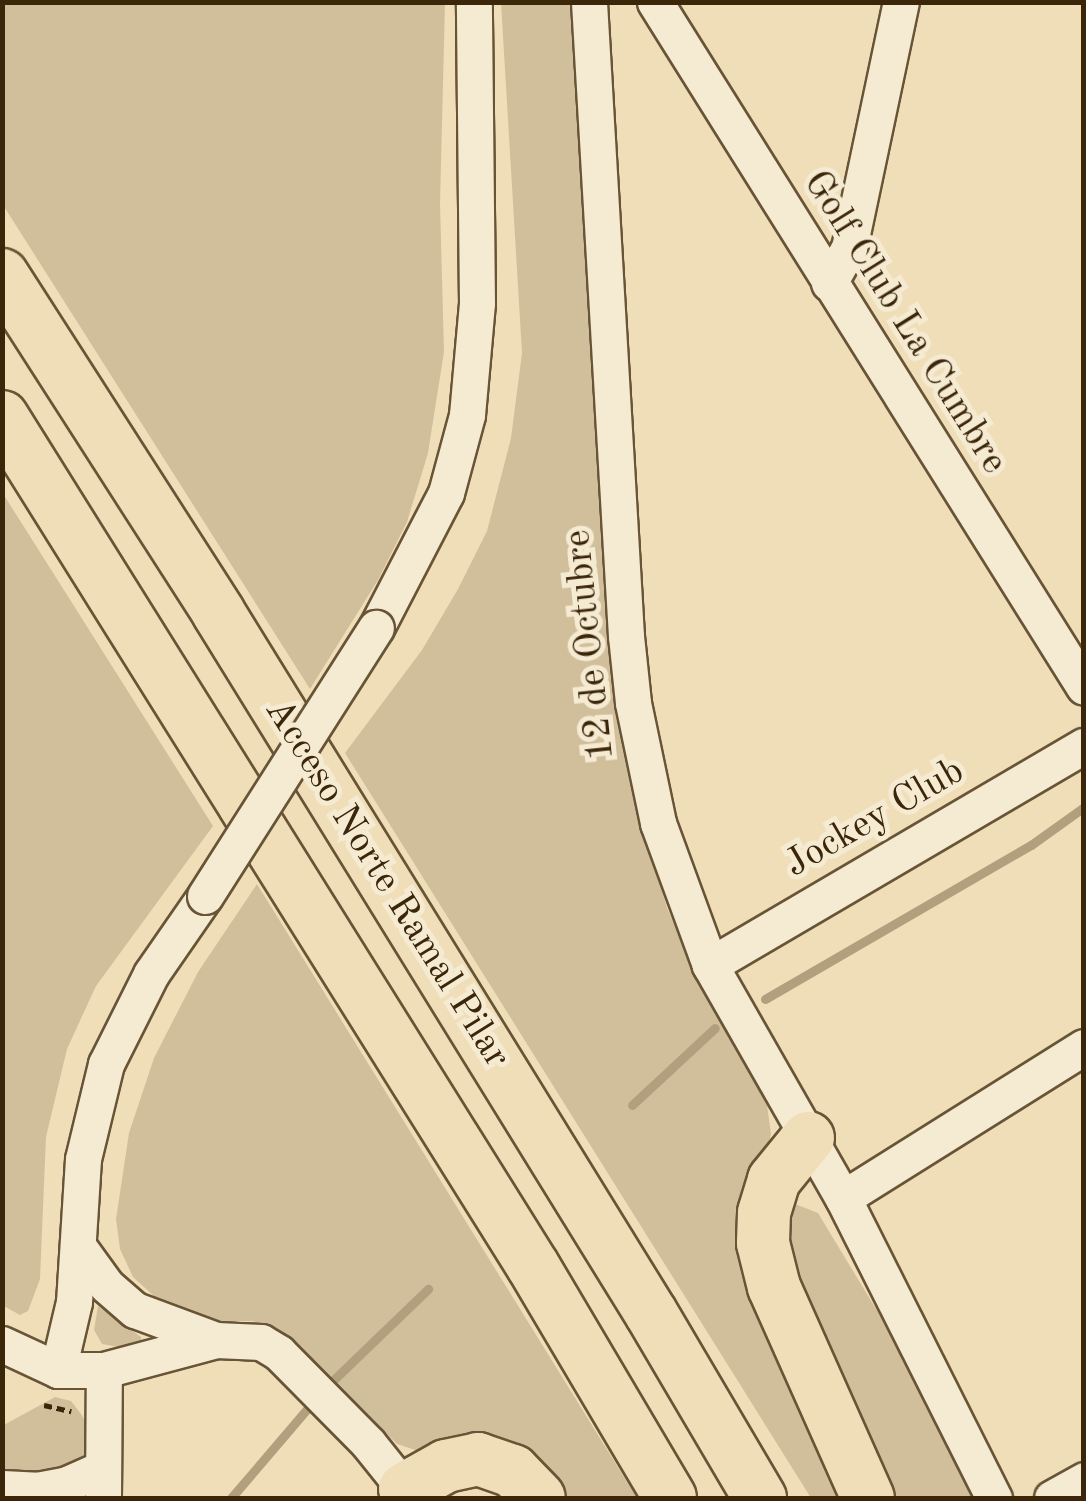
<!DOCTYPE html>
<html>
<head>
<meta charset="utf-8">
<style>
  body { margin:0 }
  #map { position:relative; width:1086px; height:1501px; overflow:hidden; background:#f0deb9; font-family:"Old Standard TT",serif }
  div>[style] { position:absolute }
  .green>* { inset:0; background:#d1bf9b }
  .stream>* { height:9px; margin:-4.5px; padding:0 4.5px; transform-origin:4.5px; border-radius:4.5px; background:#b29f7e }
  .path>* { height:5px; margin-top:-2.5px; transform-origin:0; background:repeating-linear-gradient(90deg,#3b260a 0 8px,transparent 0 13px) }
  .roads { filter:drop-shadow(2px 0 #685436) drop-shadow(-2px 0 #685436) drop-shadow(0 2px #685436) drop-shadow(0 -2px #685436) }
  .minor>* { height:35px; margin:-17.5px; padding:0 17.5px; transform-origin:17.5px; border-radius:17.5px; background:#f5ead2 }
  .highway>* { height:52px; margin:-26px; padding:0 26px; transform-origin:26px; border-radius:26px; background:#f0deb9 }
  .bridges { filter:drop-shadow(2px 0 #685436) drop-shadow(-2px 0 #685436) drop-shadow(0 2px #685436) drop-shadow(0 -2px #685436) }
  .minor-bridge>* { height:35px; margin:-17.5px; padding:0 17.5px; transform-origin:17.5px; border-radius:17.5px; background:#f5ead2 }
  span { translate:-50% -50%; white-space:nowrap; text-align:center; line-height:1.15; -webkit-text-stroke:10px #f5ead2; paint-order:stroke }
  .street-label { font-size:38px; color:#3b260a }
  .frame { position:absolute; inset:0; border:5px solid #3b260a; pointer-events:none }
</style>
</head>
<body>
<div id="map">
  <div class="green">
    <i style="clip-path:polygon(2px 3px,445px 3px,440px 203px,444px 352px,428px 453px,407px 522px,378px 580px,310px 689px,3px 205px)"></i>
    <i style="clip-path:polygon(501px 3px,575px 3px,609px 655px,631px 782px,667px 908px,708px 1002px,766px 1098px,771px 1134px,763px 1167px,740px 1201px,740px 1256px,851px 1498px,811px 1498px,345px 753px,422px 650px,458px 589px,487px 531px,511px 438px,522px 353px)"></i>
    <i style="clip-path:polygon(2px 492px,213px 826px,96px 986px,67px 1049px,46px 1137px,40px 1279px,28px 1311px,20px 1315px,2px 1305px)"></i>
    <i style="clip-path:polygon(257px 884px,637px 1498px,562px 1498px,397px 1444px,288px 1335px,253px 1321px,206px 1322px,166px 1307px,133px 1277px,120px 1249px,116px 1219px,129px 1133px,154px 1058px,198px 972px)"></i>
    <i style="clip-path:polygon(795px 1204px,818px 1213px,957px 1443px,981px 1498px,882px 1498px,790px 1297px,785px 1215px)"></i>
    <i style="clip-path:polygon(98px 1306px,141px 1337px,142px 1344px,130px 1349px,102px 1344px,94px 1330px)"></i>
    <i style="clip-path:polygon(55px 1397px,71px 1401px,81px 1414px,92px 1432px,90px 1452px,82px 1464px,63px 1474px,3px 1476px,2px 1426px)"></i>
  </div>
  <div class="stream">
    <i style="left:765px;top:999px;width:307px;rotate:-30.1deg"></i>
    <i style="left:1031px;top:845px;width:65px;rotate:-35.6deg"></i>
    <i style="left:632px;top:1105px;width:113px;rotate:-42.9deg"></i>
    <i style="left:323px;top:1390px;width:146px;rotate:-43.9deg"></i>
    <i style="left:231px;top:1498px;width:126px;rotate:-49.5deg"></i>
  </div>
  <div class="path">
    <i style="left:44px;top:1405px;width:28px;rotate:13deg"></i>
  </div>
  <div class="roads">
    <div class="minor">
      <i style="left:589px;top:2px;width:635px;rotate:86.66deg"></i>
      <i style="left:626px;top:636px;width:67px;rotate:84deg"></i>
      <i style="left:633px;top:703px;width:123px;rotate:78.2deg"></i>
      <i style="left:658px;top:823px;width:151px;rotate:69.9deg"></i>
      <i style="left:710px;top:965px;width:268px;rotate:60.3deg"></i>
      <i style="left:843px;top:1198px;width:336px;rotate:63.3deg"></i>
      <i style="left:655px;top:2px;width:808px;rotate:57.94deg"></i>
      <i style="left:829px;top:283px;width:40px;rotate:-60.3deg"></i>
      <i style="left:849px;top:248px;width:251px;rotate:-78.1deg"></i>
      <i style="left:376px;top:628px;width:152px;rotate:-62.6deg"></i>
      <i style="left:446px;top:493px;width:81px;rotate:-74.9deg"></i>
      <i style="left:467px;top:415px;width:112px;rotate:-84.9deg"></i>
      <i style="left:477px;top:303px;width:301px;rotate:-90.6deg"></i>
      <i style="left:710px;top:965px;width:433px;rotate:-30.4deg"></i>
      <i style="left:843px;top:1198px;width:284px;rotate:-32.1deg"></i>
      <i style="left:78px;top:1246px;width:49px;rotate:54.1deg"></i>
      <i style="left:107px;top:1286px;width:37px;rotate:41deg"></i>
      <i style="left:135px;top:1310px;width:86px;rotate:20.3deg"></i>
      <i style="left:2px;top:1344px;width:62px;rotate:24.9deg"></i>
      <i style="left:58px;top:1370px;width:46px"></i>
      <i style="left:104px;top:1370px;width:116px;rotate:-15deg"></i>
      <i style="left:216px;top:1340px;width:45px;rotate:2.5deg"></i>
      <i style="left:261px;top:1342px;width:21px;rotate:31deg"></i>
      <i style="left:279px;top:1353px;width:127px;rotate:45.3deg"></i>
      <i style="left:368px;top:1443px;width:70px;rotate:51.3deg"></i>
      <i style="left:58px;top:1370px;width:70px;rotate:-76.8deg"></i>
      <i style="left:74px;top:1302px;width:143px;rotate:-86.4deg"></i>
      <i style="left:83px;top:1159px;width:98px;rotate:-76.4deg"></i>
      <i style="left:106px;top:1064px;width:101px;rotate:-63.4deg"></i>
      <i style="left:151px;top:974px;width:95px;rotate:-55.3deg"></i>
      <i style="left:2px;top:1488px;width:35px;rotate:3deg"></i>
      <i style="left:37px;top:1490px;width:31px;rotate:-11deg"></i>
      <i style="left:67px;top:1484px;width:39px;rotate:-24deg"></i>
      <i style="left:103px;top:1498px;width:128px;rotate:-89.6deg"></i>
      <i style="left:1052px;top:1498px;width:37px;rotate:-29deg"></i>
    </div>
    <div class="highway">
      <i style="left:2px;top:275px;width:400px;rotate:57.3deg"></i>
      <i style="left:218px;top:612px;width:824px;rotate:58.3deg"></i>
      <i style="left:651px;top:1313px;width:215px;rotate:59.5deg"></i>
      <i style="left:2px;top:417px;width:1001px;rotate:57.98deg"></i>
      <i style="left:533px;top:1266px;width:269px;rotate:59.4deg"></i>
      <i style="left:808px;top:1138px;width:54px;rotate:129deg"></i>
      <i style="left:774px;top:1180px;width:34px;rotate:107deg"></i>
      <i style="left:764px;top:1213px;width:30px;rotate:92deg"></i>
      <i style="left:763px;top:1243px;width:45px;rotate:76deg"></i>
      <i style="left:774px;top:1287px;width:231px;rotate:66deg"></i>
      <i style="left:405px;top:1489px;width:47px;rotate:-29.3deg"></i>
      <i style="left:446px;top:1466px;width:33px;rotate:-12deg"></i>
      <i style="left:478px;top:1459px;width:37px;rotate:19deg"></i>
      <i style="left:513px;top:1471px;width:37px;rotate:46deg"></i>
    </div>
  </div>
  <div class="bridges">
    <div class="minor-bridge">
      <i style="left:205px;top:896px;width:318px;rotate:-57.5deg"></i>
    </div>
  </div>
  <div class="street-label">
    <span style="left:904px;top:323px;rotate:58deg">Golf Club La Cumbre</span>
    <span style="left:591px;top:645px;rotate:-96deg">12 de Octubre</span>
    <span style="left:875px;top:819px;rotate:-30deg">Jockey Club</span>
    <span style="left:386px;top:884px;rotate:58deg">Acceso Norte Ramal Pilar</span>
  </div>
  <div class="frame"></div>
</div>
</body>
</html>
